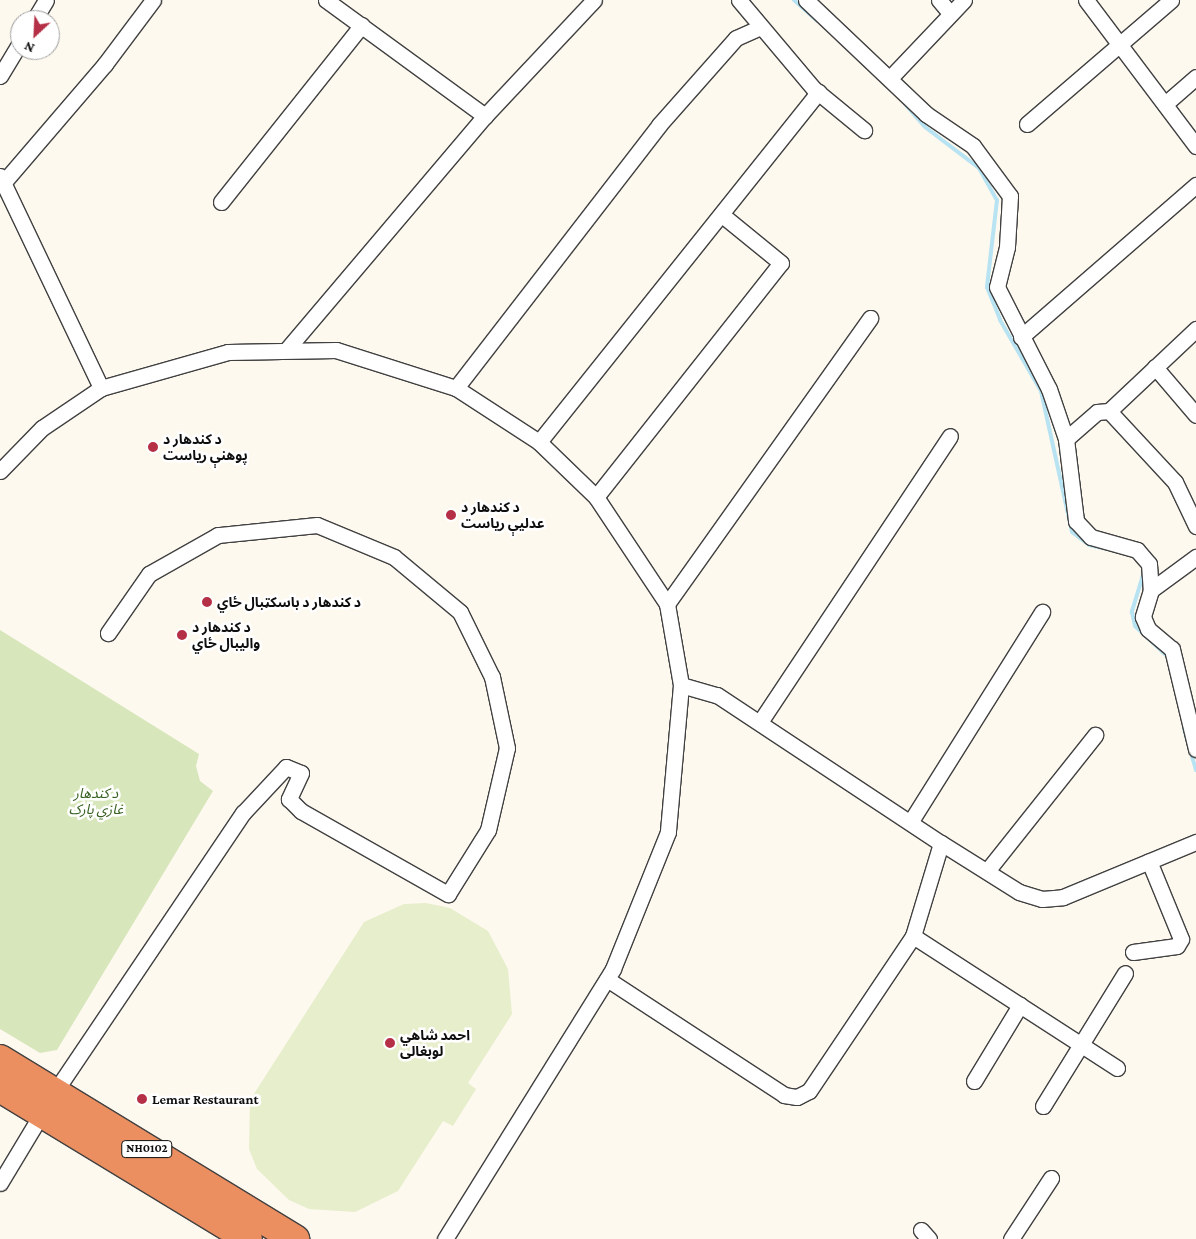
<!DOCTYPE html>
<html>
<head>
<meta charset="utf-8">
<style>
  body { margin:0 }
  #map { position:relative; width:1196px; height:1239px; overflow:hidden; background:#fef9ef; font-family:"Crimson Pro","Noto Sans Arabic",serif }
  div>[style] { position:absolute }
  .green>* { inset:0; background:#d7e6bb }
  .pitch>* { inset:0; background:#e7eecc }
  .stream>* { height:4px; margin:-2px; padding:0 2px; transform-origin:2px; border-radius:2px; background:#b7e3f2 }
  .roads { filter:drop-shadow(1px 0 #414141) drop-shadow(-1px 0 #414141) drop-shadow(0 1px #414141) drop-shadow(0 -1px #414141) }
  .street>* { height:15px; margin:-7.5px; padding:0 7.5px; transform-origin:7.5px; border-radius:7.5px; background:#fff }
  .highway>* { height:28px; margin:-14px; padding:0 14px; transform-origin:14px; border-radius:14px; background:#eb8f61 }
  .dots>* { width:14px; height:14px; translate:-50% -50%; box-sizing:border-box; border:2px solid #fff; border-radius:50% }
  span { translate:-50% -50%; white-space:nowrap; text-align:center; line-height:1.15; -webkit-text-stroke:5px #fff; paint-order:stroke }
  .shield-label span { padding:1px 4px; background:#fff; border:1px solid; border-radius:4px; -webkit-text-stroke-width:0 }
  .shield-label { font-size:12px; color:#0e0e0e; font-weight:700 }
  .poi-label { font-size:14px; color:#0e0e0e; font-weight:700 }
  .left { translate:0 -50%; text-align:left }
  .park-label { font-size:14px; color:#376122; font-style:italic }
  .north { position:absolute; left:10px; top:10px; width:50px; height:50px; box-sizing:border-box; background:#fff; border:1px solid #9f9f9f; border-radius:50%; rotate:205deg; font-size:14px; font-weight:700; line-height:20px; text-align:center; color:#0e0e0e }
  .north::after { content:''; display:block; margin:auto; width:18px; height:22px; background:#b52f46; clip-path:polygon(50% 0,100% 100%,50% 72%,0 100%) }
</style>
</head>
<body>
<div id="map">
  <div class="green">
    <i style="clip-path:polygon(0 630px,199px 754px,196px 766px,200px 781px,213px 791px,57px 1050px,40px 1053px,0 1029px)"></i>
  </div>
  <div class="pitch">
    <i style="clip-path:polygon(426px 903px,450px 908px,488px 931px,508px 969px,512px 1014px,468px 1083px,476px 1089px,453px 1126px,443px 1121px,398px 1191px,355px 1212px,309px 1209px,289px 1200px,257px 1169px,249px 1149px,250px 1100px,364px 922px,404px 904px)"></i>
  </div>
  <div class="stream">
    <i style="left:794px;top:0;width:31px;rotate:42deg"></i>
    <i style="left:905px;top:104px;width:30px;rotate:49deg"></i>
    <i style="left:925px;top:127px;width:68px;rotate:37.2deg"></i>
    <i style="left:979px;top:168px;width:37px;rotate:61deg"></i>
    <i style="left:997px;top:200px;width:88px;rotate:96.6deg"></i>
    <i style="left:987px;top:287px;width:35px;rotate:68deg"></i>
    <i style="left:1000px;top:320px;width:82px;rotate:60deg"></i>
    <i style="left:1041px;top:391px;width:144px;rotate:77.6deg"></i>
    <i style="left:1072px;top:532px;width:21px;rotate:37deg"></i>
    <i style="left:1089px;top:545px;width:19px;rotate:12deg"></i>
    <i style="left:1143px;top:575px;width:39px;rotate:107deg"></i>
    <i style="left:1132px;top:612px;width:14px;rotate:78deg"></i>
    <i style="left:1135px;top:626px;width:45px;rotate:43.2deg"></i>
    <i style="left:1184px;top:729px;width:43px;rotate:73.7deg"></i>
  </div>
  <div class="roads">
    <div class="street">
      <i style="left:326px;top:0;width:197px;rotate:36.1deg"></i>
      <i style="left:739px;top:0;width:116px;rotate:49.9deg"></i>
      <i style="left:814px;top:89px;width:65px;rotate:39.4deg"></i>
      <i style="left:806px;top:0;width:166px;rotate:43.5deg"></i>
      <i style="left:926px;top:114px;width:57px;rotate:34.2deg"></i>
      <i style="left:973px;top:146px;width:62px;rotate:53.5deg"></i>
      <i style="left:1010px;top:196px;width:51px;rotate:93.4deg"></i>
      <i style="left:1007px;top:247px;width:41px;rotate:104deg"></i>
      <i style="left:997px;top:287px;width:114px;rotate:63deg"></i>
      <i style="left:1049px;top:389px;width:53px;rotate:71.2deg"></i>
      <i style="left:1066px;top:439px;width:83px;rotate:83deg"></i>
      <i style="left:1076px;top:521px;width:22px;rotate:47deg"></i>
      <i style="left:1091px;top:537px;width:48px;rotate:15.8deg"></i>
      <i style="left:1137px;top:550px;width:18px;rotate:49deg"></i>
      <i style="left:1149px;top:564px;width:26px;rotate:86deg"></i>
      <i style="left:1151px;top:590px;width:28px;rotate:107deg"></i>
      <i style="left:1143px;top:617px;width:13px;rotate:67deg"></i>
      <i style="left:1148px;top:629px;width:31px;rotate:40deg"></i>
      <i style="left:1172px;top:649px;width:103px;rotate:76.5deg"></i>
      <i style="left:939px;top:0;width:17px;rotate:50deg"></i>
      <i style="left:1086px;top:0;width:183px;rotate:53deg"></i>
      <i style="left:34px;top:20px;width:23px;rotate:-59deg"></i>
      <i style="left:0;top:76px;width:39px;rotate:-59deg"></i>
      <i style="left:891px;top:77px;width:106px;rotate:-46.5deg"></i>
      <i style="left:1165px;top:104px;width:41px;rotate:-41.1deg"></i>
      <i style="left:1027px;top:124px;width:190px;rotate:-40.7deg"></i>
      <i style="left:0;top:176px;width:235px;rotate:64.5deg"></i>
      <i style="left:3px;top:183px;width:157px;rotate:-49.4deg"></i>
      <i style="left:105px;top:64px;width:80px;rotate:-53.1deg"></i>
      <i style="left:221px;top:202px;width:226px;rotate:-51.5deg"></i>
      <i style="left:1021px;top:337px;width:232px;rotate:-41deg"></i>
      <i style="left:288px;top:348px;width:304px;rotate:-49.7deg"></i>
      <i style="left:485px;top:116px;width:159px;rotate:-46.8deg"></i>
      <i style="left:1155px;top:367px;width:63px;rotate:49.5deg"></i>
      <i style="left:456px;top:388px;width:332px;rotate:-52.3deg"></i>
      <i style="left:659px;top:125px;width:116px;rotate:-48.5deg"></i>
      <i style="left:736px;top:38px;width:24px;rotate:-24deg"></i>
      <i style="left:1109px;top:411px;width:97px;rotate:47.1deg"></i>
      <i style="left:1175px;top:482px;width:49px;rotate:64.5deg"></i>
      <i style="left:1066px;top:439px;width:41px;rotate:-41.1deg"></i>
      <i style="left:1097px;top:412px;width:12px;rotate:-5deg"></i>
      <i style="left:1109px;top:411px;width:120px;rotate:-43.3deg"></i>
      <i style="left:539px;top:442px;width:448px;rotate:-51.4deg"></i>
      <i style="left:0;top:471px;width:60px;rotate:-45.7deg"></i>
      <i style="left:42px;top:428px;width:71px;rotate:-34.1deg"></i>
      <i style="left:101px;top:388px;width:132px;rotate:-15.8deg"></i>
      <i style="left:228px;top:352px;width:108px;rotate:-1.1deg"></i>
      <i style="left:336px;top:350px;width:126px;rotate:17.6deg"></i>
      <i style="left:456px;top:388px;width:99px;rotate:33deg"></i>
      <i style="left:539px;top:442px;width:79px;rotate:44deg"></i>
      <i style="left:596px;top:497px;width:128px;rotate:56.4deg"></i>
      <i style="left:667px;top:604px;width:82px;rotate:80.2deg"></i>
      <i style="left:681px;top:685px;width:148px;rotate:95.1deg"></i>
      <i style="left:668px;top:832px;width:148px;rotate:111.9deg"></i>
      <i style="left:613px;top:969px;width:318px;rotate:121.9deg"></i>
      <i style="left:596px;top:497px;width:298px;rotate:-51.7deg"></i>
      <i style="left:781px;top:263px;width:77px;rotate:-140.8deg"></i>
      <i style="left:1151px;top:590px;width:56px;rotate:-36.3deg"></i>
      <i style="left:667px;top:604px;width:351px;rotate:-54.6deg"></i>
      <i style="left:681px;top:685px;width:37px;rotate:16deg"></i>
      <i style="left:717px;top:695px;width:268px;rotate:33.5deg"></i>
      <i style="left:941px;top:843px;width:92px;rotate:32.1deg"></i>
      <i style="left:1019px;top:892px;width:24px;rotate:17deg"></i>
      <i style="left:1042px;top:899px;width:21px;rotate:-5deg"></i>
      <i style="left:1063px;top:897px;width:144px;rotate:-22.5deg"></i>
      <i style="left:760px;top:722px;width:343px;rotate:-56.4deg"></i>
      <i style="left:911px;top:821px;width:247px;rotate:-57.9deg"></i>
      <i style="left:987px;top:871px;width:174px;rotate:-51.5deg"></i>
      <i style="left:913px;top:936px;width:243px;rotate:32.9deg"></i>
      <i style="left:1133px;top:952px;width:44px;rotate:-7.8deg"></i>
      <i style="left:1177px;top:946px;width:8px;rotate:-60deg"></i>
      <i style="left:1181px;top:939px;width:84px;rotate:-112.3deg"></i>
      <i style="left:607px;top:979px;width:212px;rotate:33.2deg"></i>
      <i style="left:784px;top:1095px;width:13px;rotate:9deg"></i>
      <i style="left:797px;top:1097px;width:13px;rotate:-27deg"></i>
      <i style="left:809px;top:1091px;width:187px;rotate:-56.1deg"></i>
      <i style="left:913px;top:936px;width:97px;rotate:-73.2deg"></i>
      <i style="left:974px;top:1081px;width:89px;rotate:-58.8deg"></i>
      <i style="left:1043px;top:1106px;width:156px;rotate:-58.3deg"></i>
      <i style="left:0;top:1183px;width:105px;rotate:-59deg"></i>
      <i style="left:54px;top:1093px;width:338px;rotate:-56deg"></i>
      <i style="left:243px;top:813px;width:63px;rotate:-46.9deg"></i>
      <i style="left:286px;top:767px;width:16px;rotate:22deg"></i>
      <i style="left:301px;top:773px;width:29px;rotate:115deg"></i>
      <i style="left:289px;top:799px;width:17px;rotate:45deg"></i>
      <i style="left:301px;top:811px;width:169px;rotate:29.5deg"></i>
      <i style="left:448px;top:894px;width:75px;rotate:-58deg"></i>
      <i style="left:488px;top:830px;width:84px;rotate:-77deg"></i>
      <i style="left:507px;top:748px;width:73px;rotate:-101.9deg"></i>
      <i style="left:492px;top:677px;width:72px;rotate:-116.2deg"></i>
      <i style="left:460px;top:612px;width:86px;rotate:-140.2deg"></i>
      <i style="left:394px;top:557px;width:83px;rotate:-157.4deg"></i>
      <i style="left:317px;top:525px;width:100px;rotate:174.2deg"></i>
      <i style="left:218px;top:535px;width:79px;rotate:150.5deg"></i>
      <i style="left:149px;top:574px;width:72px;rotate:124.8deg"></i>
      <i style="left:921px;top:1230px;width:12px;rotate:48deg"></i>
      <i style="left:1011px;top:1239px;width:73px;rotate:-56.7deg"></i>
    </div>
    <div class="highway">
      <i style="left:0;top:1059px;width:346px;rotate:31.4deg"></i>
      <i style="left:0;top:1088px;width:290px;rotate:31.3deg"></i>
    </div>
  </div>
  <div class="dots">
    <i style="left:153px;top:447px;background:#b52f46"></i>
    <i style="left:451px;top:515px;background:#b52f46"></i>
    <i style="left:207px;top:602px;background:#b52f46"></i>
    <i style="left:182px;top:635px;background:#b52f46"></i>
    <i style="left:390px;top:1043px;background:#b52f46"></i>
    <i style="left:142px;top:1099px;background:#b52f46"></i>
  </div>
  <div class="shield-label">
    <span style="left:147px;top:1149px">NH0102</span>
  </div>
  <div class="poi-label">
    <span class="left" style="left:163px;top:447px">د کندهار د<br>پوهنې رياست</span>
    <span class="left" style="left:461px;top:515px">د کندهار د<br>عدلیې رياست</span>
    <span class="left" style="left:217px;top:602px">د کندهار د باسکټبال ځاي</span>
    <span class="left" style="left:192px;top:635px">د کندهار د<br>واليبال ځاي</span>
    <span class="left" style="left:400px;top:1043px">احمد شاهي<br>لوبغالی</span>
    <span class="left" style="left:152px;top:1099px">Lemar Restaurant</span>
  </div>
  <div class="park-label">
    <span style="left:96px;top:801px">د کندهار<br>غازي پارک</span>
  </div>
  <div class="north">N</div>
</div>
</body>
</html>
